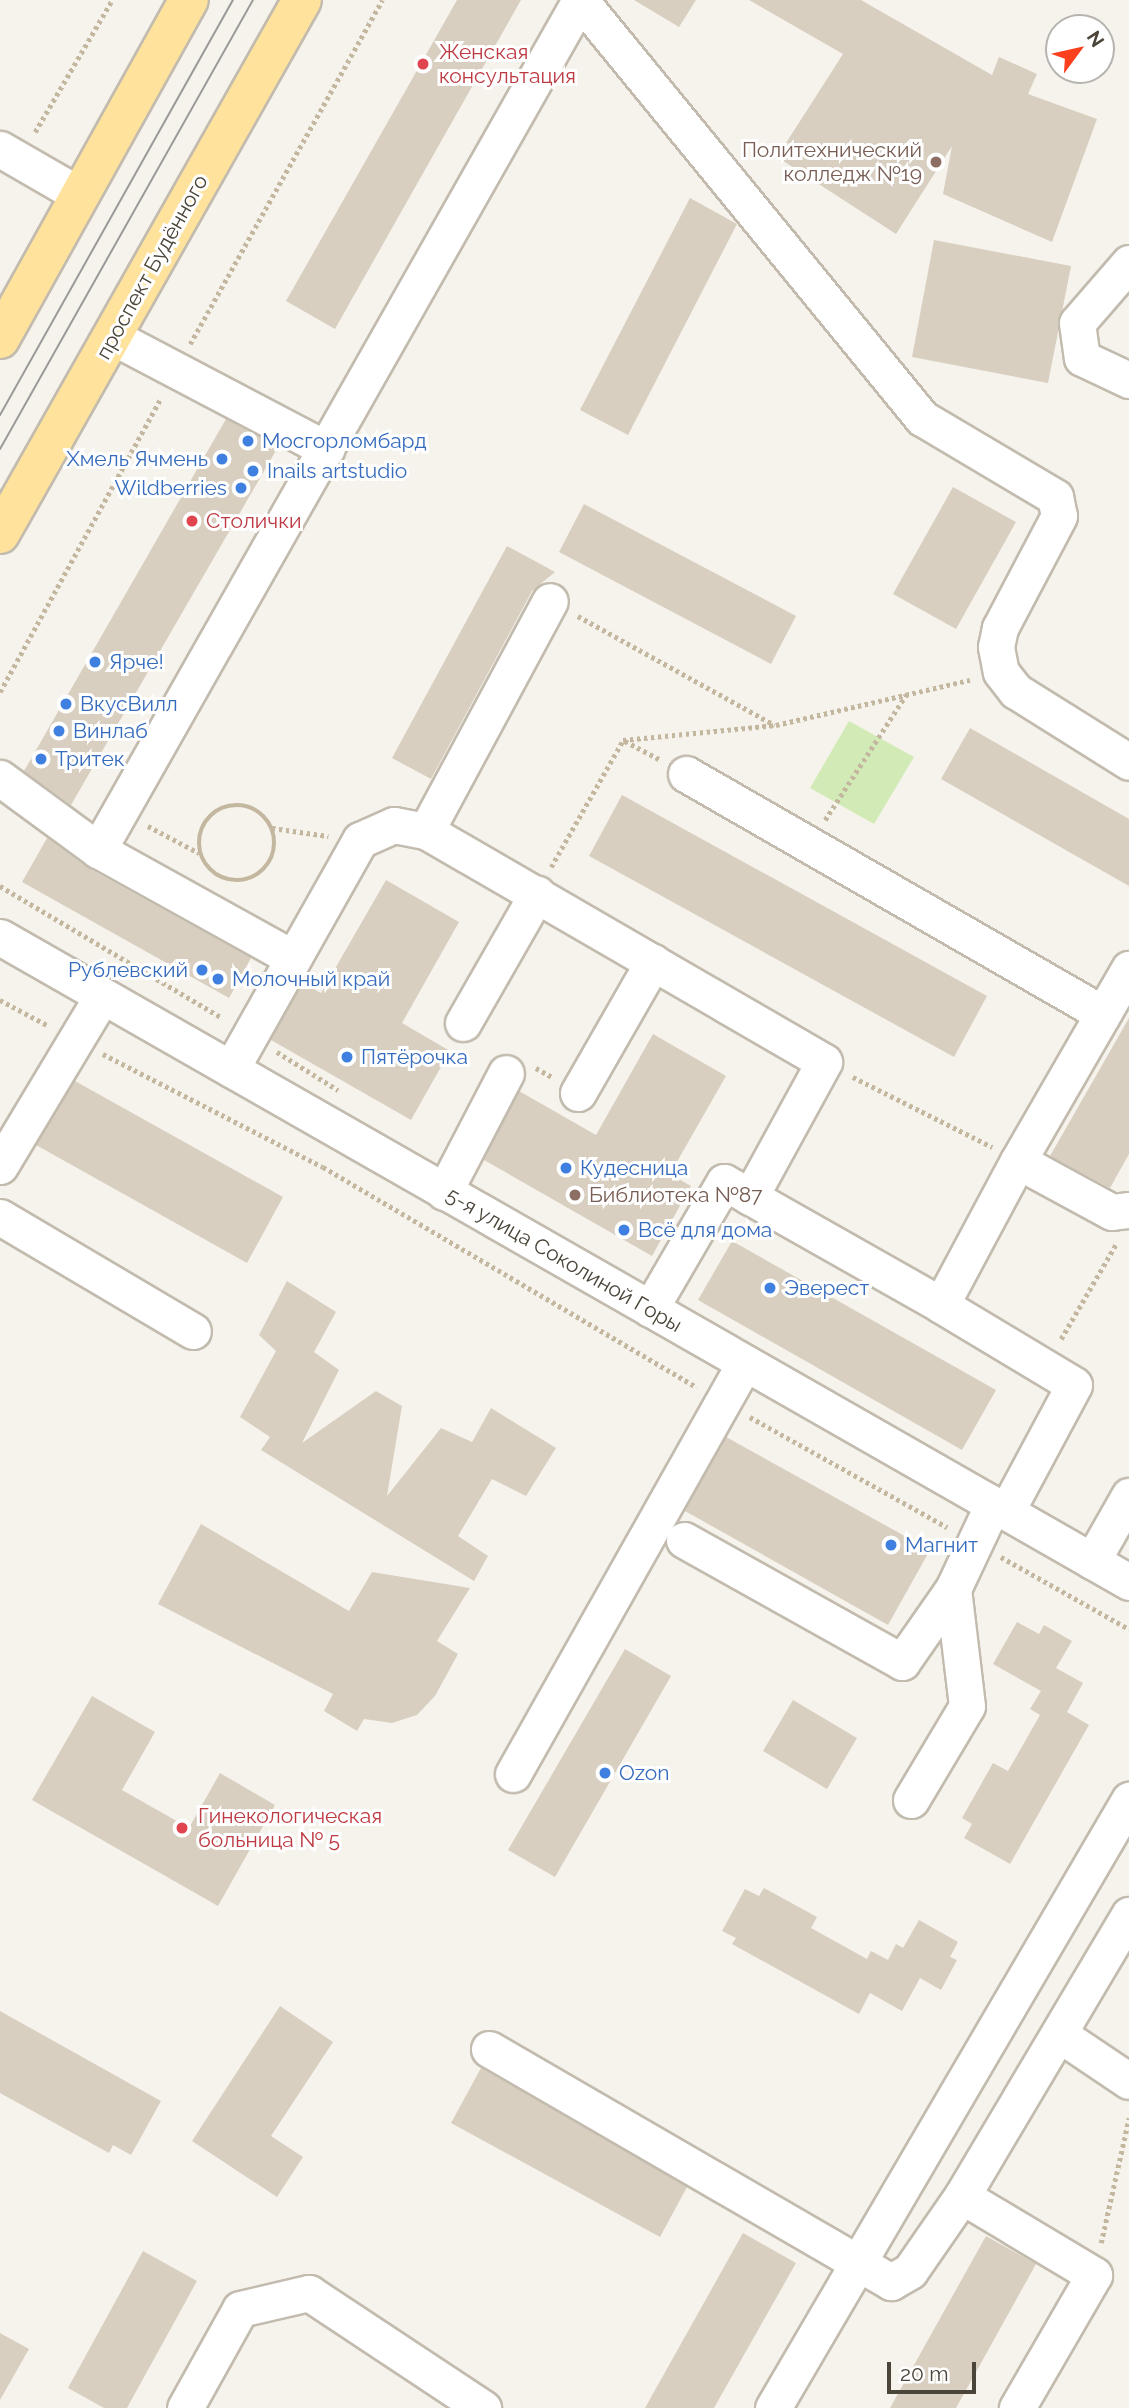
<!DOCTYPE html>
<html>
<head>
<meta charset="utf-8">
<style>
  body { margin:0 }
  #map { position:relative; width:1129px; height:2408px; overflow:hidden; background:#f6f3ec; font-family:Raleway,sans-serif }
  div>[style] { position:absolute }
  .green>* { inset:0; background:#d2eab5 }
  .building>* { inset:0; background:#d8cfc1 }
  .path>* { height:4.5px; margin-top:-2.25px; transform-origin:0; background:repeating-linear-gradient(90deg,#c4b79f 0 3.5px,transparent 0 7px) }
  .path>.ring { margin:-2.25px; padding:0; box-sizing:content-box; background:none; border:4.5px solid #c4b79f; border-radius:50% }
  .roads { filter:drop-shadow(2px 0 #c2bbae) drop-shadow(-2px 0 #c2bbae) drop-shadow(0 2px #c2bbae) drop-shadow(0 -2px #c2bbae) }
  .minor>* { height:35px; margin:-17.5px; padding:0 17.5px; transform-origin:17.5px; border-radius:17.5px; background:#fff }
  .major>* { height:38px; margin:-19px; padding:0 19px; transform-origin:19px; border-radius:19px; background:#ffe39c }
  .tram>* { height:2px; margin:-1px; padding:0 1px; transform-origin:1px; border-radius:1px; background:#9a9a9a }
  .dots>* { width:19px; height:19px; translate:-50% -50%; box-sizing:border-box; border:4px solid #fff; border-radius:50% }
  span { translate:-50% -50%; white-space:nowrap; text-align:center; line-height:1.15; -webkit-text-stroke:6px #fff; paint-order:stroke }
  .health-label { font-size:21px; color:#be3a42 }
  .left { translate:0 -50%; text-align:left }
  .education-label { font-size:21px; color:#785e54 }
  .right { translate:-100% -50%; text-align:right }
  .street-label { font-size:21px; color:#4b4439 }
  .shop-label { font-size:21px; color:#366cbe }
  .north { position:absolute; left:1045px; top:14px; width:70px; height:70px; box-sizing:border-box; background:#fff; border:2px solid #b7b4b0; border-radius:50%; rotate:57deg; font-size:19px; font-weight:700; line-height:28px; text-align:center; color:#4b4439 }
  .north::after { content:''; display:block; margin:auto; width:24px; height:32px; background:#fc3f1d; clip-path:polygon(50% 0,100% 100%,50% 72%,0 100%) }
  .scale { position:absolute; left:887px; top:2362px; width:89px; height:32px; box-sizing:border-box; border:4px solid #4b4439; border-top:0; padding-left:9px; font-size:21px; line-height:24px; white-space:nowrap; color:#4b4439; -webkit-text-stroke:5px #fff; paint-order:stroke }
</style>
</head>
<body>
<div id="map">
  <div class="green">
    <i style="clip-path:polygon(849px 721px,914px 757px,874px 824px,810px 788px)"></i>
  </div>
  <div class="building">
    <i style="clip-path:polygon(457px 0,521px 0,335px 329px,286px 301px)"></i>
    <i style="clip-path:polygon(634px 0,696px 0,679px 27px)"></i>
    <i style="clip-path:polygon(749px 0,861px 0,992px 75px,999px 57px,1037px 74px,1028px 94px,1097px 119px,1052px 242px,943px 194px,952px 146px,896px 234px,777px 157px,843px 54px)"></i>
    <i style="clip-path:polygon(690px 198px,737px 224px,628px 435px,580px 410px)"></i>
    <i style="clip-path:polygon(934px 240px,1071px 266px,1048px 383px,912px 357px)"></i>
    <i style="clip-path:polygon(226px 419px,278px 447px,71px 805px,24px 771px)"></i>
    <i style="clip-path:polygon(953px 487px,1016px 522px,956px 629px,893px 594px)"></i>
    <i style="clip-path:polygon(584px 504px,796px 616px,771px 664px,559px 552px)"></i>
    <i style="clip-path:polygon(507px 546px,555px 572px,532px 591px,431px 779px,392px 758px)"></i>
    <i style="clip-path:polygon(970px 728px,1129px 819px,1129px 886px,941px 779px)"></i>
    <i style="clip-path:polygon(622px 795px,987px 996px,954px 1057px,589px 856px)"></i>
    <i style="clip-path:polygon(47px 838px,88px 868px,251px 958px,229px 998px,22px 882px)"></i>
    <i style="clip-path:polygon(386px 880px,459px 922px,402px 1023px,450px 1051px,411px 1120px,271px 1040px,303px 983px,321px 993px)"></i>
    <i style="clip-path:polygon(1129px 1018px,1129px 1154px,1110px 1188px,1050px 1156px)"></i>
    <i style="clip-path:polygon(653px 1034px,726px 1076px,670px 1174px,691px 1186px,652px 1256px,484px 1160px,519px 1091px,596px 1135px)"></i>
    <i style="clip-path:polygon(75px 1081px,283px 1197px,247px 1263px,36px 1145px)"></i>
    <i style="clip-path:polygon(732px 1241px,996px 1390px,962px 1450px,698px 1300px)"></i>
    <i style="clip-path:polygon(287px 1281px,336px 1312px,314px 1352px,339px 1370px,302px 1443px,376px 1391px,402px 1406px,387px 1496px,441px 1428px,472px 1442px,491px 1408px,556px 1448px,526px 1496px,492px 1479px,458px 1536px,488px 1556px,474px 1581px,261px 1450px,270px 1437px,240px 1417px,276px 1351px,259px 1335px)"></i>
    <i style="clip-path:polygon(726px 1437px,930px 1550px,888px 1625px,685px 1511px)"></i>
    <i style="clip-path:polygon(201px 1524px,349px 1611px,372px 1572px,470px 1588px,437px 1641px,458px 1654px,435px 1696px,417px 1715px,392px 1723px,364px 1719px,357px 1731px,324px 1711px,333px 1694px,158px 1604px)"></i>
    <i style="clip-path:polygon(1017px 1622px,1039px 1634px,1044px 1625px,1072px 1641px,1056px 1668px,1083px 1683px,1067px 1712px,1089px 1725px,1010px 1864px,964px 1838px,972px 1824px,962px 1818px,993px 1763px,1008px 1771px,1040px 1715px,1030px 1709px,1041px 1691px,993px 1664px)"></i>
    <i style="clip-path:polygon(625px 1649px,671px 1676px,555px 1877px,508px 1850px)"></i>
    <i style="clip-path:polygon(92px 1696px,155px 1732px,122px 1790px,189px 1828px,220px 1773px,275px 1805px,218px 1906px,32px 1800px)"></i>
    <i style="clip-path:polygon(793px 1700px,857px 1738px,827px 1789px,763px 1751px)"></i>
    <i style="clip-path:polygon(764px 1888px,817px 1917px,811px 1928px,867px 1959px,871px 1951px,888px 1960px,896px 1944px,903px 1948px,919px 1920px,958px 1942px,950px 1957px,957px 1960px,941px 1990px,920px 1978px,902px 2011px,870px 1993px,859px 2014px,732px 1944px,736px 1938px,722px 1931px,745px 1889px,759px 1896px)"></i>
    <i style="clip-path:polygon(280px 2006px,333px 2042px,271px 2136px,303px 2157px,277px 2197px,192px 2141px)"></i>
    <i style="clip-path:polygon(0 2011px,161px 2101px,131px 2155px,113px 2145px,109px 2153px,0 2093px)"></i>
    <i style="clip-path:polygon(481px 2068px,687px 2187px,660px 2237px,451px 2123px)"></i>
    <i style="clip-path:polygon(743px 2233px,796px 2263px,714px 2408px,645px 2408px)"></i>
    <i style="clip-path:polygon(986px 2236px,1036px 2264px,956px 2408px,890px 2408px)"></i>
    <i style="clip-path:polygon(143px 2251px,197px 2281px,127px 2408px,104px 2408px,68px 2388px)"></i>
    <i style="clip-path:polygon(0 2333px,29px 2349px,0 2400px)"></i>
  </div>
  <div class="path">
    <i style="left:35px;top:132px;width:153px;rotate:-59.7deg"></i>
    <i style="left:190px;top:344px;width:394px;rotate:-60.8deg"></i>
    <i style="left:578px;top:616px;width:225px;rotate:29deg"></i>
    <i style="left:0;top:692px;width:335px;rotate:-61.3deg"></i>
    <i style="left:625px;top:741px;width:40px;rotate:28deg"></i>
    <i class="ring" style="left:199px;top:805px;width:71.5px;height:71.5px"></i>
    <i style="left:825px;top:820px;width:149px;rotate:-57.1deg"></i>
    <i style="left:148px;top:826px;width:58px;rotate:27.9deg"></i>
    <i style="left:272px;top:828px;width:57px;rotate:8.1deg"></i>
    <i style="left:551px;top:867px;width:146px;rotate:-60.4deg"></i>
    <i style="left:623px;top:740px;width:154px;rotate:-5.6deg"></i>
    <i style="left:776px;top:725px;width:199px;rotate:-13.1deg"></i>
    <i style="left:0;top:886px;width:258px;rotate:30.7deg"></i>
    <i style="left:0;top:1000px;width:55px;rotate:28deg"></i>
    <i style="left:277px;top:1052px;width:72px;rotate:31.9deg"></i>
    <i style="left:103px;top:1054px;width:247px;rotate:27.2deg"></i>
    <i style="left:323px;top:1167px;width:434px;rotate:30.5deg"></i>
    <i style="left:536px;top:1068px;width:18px;rotate:29deg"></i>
    <i style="left:853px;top:1077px;width:156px;rotate:26.7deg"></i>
    <i style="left:1061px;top:1339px;width:110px;rotate:-59.9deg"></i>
    <i style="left:750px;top:1417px;width:226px;rotate:29.2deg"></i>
    <i style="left:1001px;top:1557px;width:147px;rotate:29.4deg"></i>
    <i style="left:1101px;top:2243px;width:128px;rotate:-77.4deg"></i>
  </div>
  <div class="roads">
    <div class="minor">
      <i style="left:580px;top:0;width:540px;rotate:50.71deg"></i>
      <i style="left:922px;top:418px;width:155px;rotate:30.7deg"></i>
      <i style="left:1055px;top:497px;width:19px;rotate:78deg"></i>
      <i style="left:1059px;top:516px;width:127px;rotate:117.8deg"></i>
      <i style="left:1000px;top:628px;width:19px;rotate:102deg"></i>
      <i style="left:996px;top:647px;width:25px;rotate:79deg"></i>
      <i style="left:1001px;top:672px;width:24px;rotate:52deg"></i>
      <i style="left:1016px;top:691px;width:133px;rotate:32.1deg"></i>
      <i style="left:0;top:149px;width:90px;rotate:30deg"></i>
      <i style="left:1129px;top:263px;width:79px;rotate:130.9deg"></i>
      <i style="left:1077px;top:323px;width:35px;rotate:82deg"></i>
      <i style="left:1082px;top:358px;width:52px;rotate:25.1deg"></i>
      <i style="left:113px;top:337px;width:241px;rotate:27.7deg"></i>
      <i style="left:686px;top:774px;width:481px;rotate:29.9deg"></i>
      <i style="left:0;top:778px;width:122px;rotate:36.3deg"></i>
      <i style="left:98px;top:850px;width:223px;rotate:29deg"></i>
      <i style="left:426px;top:831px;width:261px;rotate:-61.7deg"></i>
      <i style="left:98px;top:850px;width:977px;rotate:-60.44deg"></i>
      <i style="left:0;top:937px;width:1300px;rotate:29.74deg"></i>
      <i style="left:463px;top:1023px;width:149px;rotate:-60.2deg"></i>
      <i style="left:231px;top:1069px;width:263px;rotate:-60.6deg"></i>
      <i style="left:360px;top:840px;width:37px;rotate:-24deg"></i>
      <i style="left:394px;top:825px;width:33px;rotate:11deg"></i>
      <i style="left:426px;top:831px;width:460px;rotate:30.1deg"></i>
      <i style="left:824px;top:1062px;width:154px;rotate:118.7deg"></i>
      <i style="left:578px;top:1093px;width:151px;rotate:-60.2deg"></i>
      <i style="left:1018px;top:1161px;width:222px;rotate:-60deg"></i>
      <i style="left:0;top:1166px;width:198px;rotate:-59deg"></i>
      <i style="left:444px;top:1192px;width:134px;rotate:-62.5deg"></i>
      <i style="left:0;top:1217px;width:224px;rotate:30.6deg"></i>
      <i style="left:941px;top:1305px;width:163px;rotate:-61.9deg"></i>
      <i style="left:1018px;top:1161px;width:107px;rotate:28.5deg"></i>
      <i style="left:1112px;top:1212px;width:17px;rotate:-7deg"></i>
      <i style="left:650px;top:1309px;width:147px;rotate:-59.8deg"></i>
      <i style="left:724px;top:1182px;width:249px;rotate:29.5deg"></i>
      <i style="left:941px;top:1305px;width:155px;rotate:31deg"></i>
      <i style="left:1074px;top:1385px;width:144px;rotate:118.2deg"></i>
      <i style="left:684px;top:1540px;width:250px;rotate:29.2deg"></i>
      <i style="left:902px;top:1662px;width:89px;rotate:-55.1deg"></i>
      <i style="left:1092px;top:1561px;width:75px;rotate:-60.4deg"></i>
      <i style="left:513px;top:1774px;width:472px;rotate:-60.6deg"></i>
      <i style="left:911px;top:1800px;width:109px;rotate:-59.2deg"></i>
      <i style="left:967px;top:1706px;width:118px;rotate:-96.8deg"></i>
      <i style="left:953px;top:1589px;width:94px;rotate:-64.8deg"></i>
      <i style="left:1059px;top:2034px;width:84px;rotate:33.9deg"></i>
      <i style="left:489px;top:2049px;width:465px;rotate:30.1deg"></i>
      <i style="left:891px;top:2282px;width:22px;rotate:-30deg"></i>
      <i style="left:910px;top:2271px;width:91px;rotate:-55.3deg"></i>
      <i style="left:962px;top:2196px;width:327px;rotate:-59.3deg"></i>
      <i style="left:962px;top:2196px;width:154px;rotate:30.9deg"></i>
      <i style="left:1094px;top:2275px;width:154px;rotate:120.1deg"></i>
      <i style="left:185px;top:2408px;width:113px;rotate:-60.9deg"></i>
      <i style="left:240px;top:2309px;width:71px;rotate:-13.1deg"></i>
      <i style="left:309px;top:2293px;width:209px;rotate:33.5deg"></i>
      <i style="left:773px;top:2408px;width:705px;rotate:-59.65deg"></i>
    </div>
    <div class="major">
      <i style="left:0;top:339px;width:388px;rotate:-60.9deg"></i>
      <i style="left:0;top:534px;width:613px;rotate:-60.51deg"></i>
    </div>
  </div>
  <div class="tram">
    <i style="left:0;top:415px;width:476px;rotate:-60.7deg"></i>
    <i style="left:0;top:449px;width:515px;rotate:-60.6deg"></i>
  </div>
  <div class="dots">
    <i style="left:423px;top:64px;background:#e0444e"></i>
    <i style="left:936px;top:162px;background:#8d6e63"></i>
    <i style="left:248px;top:441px;background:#3f7fe0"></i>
    <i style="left:222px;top:459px;background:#3f7fe0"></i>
    <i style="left:253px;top:471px;background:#3f7fe0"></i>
    <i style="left:241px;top:488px;background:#3f7fe0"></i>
    <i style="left:192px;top:521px;background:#e0444e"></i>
    <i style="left:95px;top:662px;background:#3f7fe0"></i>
    <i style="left:66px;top:704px;background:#3f7fe0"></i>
    <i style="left:59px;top:731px;background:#3f7fe0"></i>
    <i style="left:41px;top:759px;background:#3f7fe0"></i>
    <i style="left:202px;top:970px;background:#3f7fe0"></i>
    <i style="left:218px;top:979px;background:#3f7fe0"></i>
    <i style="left:347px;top:1057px;background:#3f7fe0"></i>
    <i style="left:566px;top:1168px;background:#3f7fe0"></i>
    <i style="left:575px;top:1195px;background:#8d6e63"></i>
    <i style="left:624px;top:1230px;background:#3f7fe0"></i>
    <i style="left:770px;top:1288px;background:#3f7fe0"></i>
    <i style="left:891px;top:1545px;background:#3f7fe0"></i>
    <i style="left:605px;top:1773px;background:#3f7fe0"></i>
    <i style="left:182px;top:1828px;background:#e0444e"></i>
  </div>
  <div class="health-label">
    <span class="left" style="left:439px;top:64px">Женская<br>консультация</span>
    <span class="left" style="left:206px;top:521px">Столички</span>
    <span class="left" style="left:198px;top:1828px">Гинекологическая<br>больница № 5</span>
  </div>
  <div class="education-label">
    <span class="right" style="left:922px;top:162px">Политехнический<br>колледж №19</span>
    <span class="left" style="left:589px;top:1195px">Библиотека №87</span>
  </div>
  <div class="street-label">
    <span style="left:152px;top:267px;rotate:-61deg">проспект Будённого</span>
    <span style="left:564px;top:1260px;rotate:30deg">5-я улица Соколиной Горы</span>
  </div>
  <div class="shop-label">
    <span class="left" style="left:262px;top:441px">Мосгорломбард</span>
    <span class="right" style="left:208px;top:459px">Хмель Ячмень</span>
    <span class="left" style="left:267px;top:471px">Inails artstudio</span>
    <span class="right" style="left:227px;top:488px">Wildberries</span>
    <span class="left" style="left:109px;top:662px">Ярче!</span>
    <span class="left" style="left:80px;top:704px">ВкусВилл</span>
    <span class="left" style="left:73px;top:731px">Винлаб</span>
    <span class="left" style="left:55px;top:759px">Тритек</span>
    <span class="right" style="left:188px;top:970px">Рублевский</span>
    <span class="left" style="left:232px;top:979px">Молочный край</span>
    <span class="left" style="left:361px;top:1057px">Пятёрочка</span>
    <span class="left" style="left:580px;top:1168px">Кудесница</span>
    <span class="left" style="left:638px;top:1230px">Всё для дома</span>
    <span class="left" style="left:784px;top:1288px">Эверест</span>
    <span class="left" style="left:905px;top:1545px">Магнит</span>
    <span class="left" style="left:619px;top:1773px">Ozon</span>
  </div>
  <div class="north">N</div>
  <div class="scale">20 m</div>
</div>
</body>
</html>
